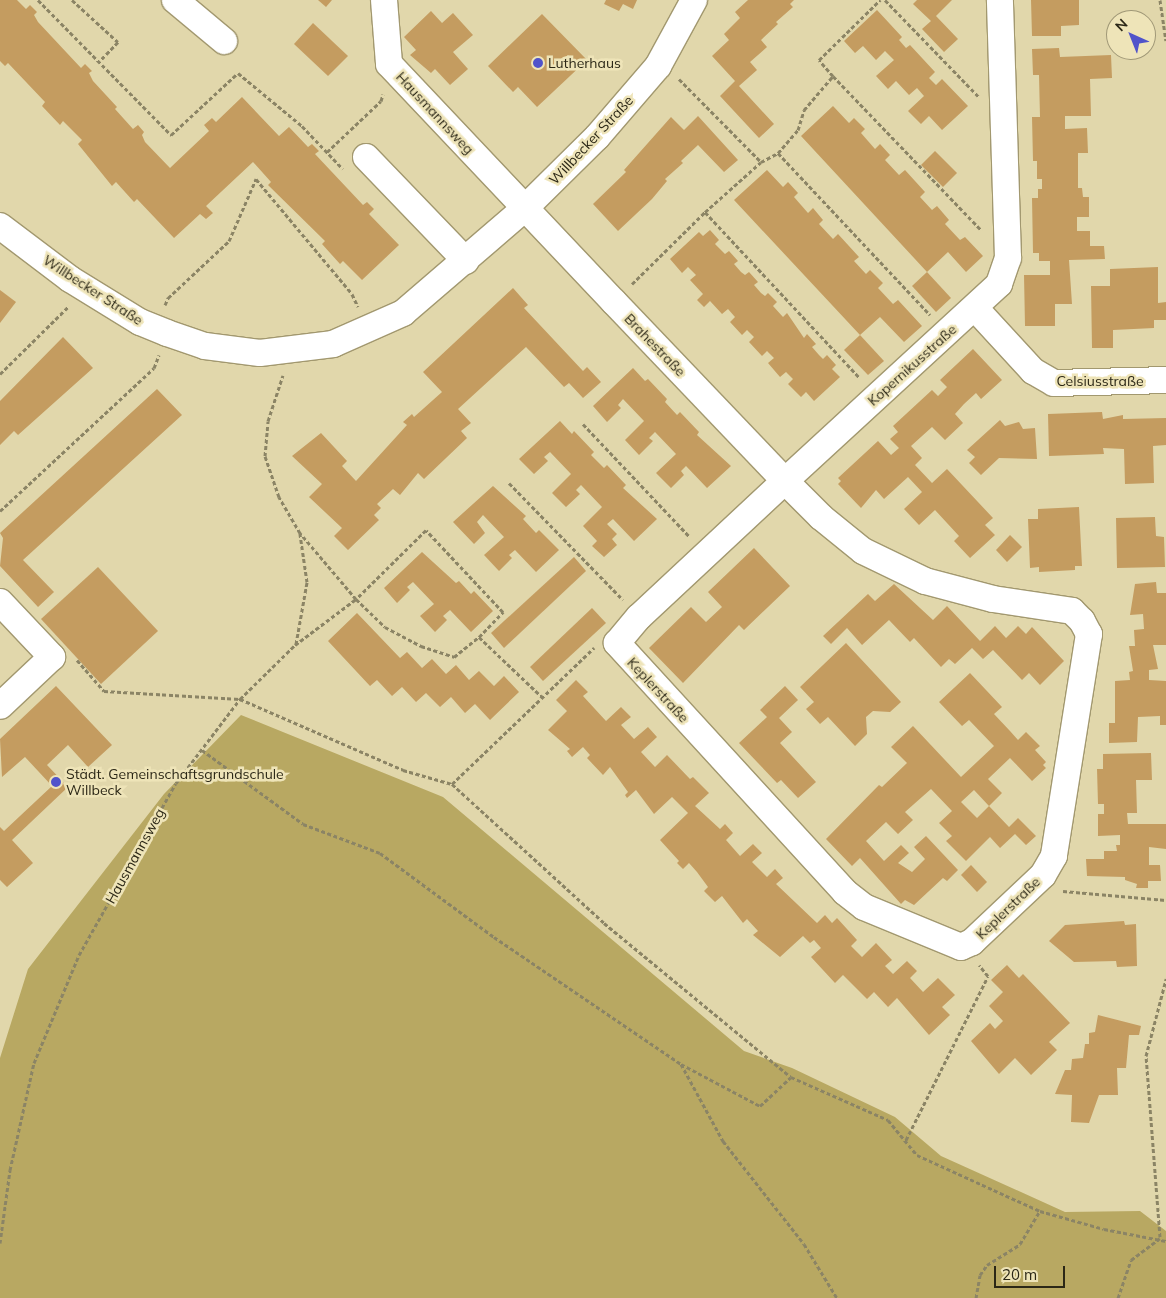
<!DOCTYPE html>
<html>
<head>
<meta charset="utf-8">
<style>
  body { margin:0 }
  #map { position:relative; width:1166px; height:1298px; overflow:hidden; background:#e1d7ab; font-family:Mulish,sans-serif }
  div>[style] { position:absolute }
  .forest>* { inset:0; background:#b8a862 }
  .building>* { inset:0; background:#c49c60 }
  .path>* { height:3px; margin-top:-1.5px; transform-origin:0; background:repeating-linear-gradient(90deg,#8b8465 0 4px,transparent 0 6.5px) }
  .roads { filter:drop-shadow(1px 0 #a2986f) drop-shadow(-1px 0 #a2986f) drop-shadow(0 1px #a2986f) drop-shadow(0 -1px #a2986f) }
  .minor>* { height:26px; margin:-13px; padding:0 13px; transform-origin:13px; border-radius:13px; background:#fff }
  .dots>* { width:14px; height:14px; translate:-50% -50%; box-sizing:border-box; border:2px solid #eee4b8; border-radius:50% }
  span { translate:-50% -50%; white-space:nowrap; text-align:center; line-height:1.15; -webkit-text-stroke:5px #eee4b8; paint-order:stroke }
  .poi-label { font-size:14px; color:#2b2716 }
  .left { translate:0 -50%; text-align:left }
  .street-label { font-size:14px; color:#2b2716 }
  .north { position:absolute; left:1106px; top:10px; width:50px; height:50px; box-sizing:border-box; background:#eee4b8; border:1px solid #a09877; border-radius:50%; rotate:316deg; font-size:14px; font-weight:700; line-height:20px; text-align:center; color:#2b2716 }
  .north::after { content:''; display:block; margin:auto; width:18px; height:22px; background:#5053ca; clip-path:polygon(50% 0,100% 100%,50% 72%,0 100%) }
  .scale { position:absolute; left:994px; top:1266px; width:71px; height:22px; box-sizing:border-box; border:2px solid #2b2716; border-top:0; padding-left:6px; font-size:15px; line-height:18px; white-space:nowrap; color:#2b2716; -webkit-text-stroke:4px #eee4b8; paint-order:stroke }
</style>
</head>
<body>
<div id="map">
  <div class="forest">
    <i style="clip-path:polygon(241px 715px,443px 797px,744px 1051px,792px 1068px,895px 1117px,941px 1156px,1065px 1212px,1140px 1211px,1166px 1231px,1166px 1298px,0 1298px,0 1058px,28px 969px,164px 794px)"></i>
  </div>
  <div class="building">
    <i style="clip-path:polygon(0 0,17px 0,26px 9px,30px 5px,37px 12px,34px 15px,38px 22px,81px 68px,85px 64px,92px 71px,89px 73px,93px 81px,117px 107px,115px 109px,133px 129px,138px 125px,144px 132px,142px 135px,145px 142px,170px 168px,209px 131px,204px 125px,212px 118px,216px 122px,242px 97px,279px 136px,289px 127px,308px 147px,312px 144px,319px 151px,315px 154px,363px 205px,367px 202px,374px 209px,369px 214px,399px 245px,362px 280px,343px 261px,340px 264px,322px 244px,325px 241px,268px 185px,271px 182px,253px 162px,206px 206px,213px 213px,206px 219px,200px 214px,174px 238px,137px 199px,134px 202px,116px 182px,112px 186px,78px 144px,82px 140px,63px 121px,60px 125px,42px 106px,45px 102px,8px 63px,5px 66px,0 61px)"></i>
    <i style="clip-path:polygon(318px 0,332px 0,326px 7px)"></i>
    <i style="clip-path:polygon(606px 0,637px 0,633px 9px,623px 4px,619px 11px,604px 4px)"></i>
    <i style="clip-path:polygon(748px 0,794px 0,790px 4px,793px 7px,776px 22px,778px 24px,761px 40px,767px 47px,750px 62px,757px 70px,739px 86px,774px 124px,759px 138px,720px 96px,735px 81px,712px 56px,729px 40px,724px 34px,740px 18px,735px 12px)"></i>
    <i style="clip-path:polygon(917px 0,952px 0,936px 16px,958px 39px,944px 52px,922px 29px,931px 21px,913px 4px)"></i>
    <i style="clip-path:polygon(1031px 0,1079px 0,1079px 25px,1061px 26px,1061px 36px,1032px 36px)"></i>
    <i style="clip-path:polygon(877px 10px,902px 37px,899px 40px,906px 48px,910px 45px,935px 72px,929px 78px,936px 85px,942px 79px,968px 106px,942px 130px,929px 116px,921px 124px,908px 111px,924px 96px,917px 88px,909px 95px,896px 81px,888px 89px,876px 76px,894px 60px,885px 51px,876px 60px,863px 46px,855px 53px,844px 41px)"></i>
    <i style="clip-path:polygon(431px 11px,442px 23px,453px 13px,473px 35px,453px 52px,468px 69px,450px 85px,435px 69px,431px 73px,410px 55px,416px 50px,404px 37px)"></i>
    <i style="clip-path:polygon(542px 14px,587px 60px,537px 107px,518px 87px,513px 92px,488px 66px)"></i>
    <i style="clip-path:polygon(313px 23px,348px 56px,328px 76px,294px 44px)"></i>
    <i style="clip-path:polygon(1059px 48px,1060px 57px,1111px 55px,1112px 78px,1090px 79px,1091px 116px,1065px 116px,1065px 129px,1087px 128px,1088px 153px,1078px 153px,1078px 188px,1082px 188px,1083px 197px,1089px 197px,1089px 217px,1077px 217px,1077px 231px,1090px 231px,1090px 246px,1104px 246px,1105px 259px,1069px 260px,1072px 304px,1055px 304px,1055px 326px,1025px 326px,1024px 275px,1050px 275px,1050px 261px,1039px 261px,1039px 253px,1033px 253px,1032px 198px,1038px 198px,1038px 189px,1042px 189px,1042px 179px,1037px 179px,1037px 161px,1033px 161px,1032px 117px,1040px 117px,1039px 75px,1033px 75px,1032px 49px)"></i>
    <i style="clip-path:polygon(833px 106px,849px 123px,854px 118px,865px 129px,861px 133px,875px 149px,880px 144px,890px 155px,885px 160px,899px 175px,905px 170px,925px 192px,920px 197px,932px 210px,937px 206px,949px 220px,945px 224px,960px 240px,965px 237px,983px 256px,966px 272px,948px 252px,927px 272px,801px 136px)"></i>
    <i style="clip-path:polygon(698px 116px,738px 160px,724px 172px,698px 145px,681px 161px,683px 163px,665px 179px,667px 181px,652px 199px,618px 231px,593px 204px,626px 172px,624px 170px,671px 117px,684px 130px)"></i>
    <i style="clip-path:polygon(935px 151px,957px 173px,943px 187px,921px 165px)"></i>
    <i style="clip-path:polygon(767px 170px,783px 187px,788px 182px,798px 193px,794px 197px,808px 213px,813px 208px,823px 220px,819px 224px,833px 239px,838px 234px,859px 257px,854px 261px,866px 274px,870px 270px,883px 283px,878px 288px,893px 304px,898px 300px,922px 326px,904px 342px,880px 317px,860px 335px,734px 200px)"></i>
    <i style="clip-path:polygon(710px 230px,719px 240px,715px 244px,725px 254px,729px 251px,738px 261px,734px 264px,741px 272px,745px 275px,749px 272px,758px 282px,754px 285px,761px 293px,765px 296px,768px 293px,777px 302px,773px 306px,783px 317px,787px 313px,804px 338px,807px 334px,816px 344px,812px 347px,819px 355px,823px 359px,827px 355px,836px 365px,832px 369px,840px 377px,814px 401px,806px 392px,801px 397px,788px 384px,793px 379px,786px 372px,780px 377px,768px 363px,774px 358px,767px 351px,762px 356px,749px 342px,754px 337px,747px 330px,742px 335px,730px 322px,735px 317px,728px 309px,722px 314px,710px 301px,704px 307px,697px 300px,703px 294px,690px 280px,696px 275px,688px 267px,682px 273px,670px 259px,699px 232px,703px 236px)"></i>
    <i style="clip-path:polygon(1158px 267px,1158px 303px,1166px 302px,1166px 320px,1154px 320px,1154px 328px,1113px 330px,1113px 348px,1092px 348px,1091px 286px,1110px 286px,1110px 269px)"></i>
    <i style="clip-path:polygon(927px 272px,951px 298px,936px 312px,912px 286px)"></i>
    <i style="clip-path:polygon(513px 288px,528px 305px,524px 308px,583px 371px,587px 367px,601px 382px,583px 398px,569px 383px,564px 387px,526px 347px,458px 409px,471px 423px,461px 431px,467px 438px,424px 479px,418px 473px,400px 495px,393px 489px,377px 504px,381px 508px,374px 515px,379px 520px,348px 550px,334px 536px,342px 528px,309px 497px,322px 484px,292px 456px,321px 433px,347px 461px,342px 466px,356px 481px,407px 425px,403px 422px,412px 414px,414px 417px,442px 392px,423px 372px)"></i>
    <i style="clip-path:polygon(0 290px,16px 302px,0 323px)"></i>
    <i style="clip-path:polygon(860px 335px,884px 361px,868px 375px,844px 350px)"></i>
    <i style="clip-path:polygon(63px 337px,93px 368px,18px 435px,14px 431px,0 445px,0 401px)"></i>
    <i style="clip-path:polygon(973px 349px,1002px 380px,981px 399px,976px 393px,964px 404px,955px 414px,963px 423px,945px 440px,932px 427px,911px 446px,922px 458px,915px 465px,932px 483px,947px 469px,993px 518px,985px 525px,995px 535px,970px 558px,954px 541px,959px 536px,935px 510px,919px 525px,904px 509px,922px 492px,908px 477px,884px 499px,876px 490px,861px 508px,838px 484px,841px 481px,838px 478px,878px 441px,891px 455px,899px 448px,890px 439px,898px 432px,893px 426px,932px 390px,938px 396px,947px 387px,940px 380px)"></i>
    <i style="clip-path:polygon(633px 368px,645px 381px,648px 379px,667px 399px,665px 402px,677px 415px,680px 412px,699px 432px,697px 435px,731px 466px,707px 488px,686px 466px,681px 471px,684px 475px,671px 488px,656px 473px,676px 454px,655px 432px,649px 438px,653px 441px,639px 455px,625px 440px,644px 421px,623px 399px,618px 405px,621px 408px,607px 422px,593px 406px)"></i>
    <i style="clip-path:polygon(157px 389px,182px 415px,23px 560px,54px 592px,38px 607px,0 566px,3px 538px,0 533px)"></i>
    <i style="clip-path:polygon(1102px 412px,1103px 419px,1123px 415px,1123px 419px,1166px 418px,1166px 445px,1153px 446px,1154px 483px,1125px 484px,1124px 449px,1103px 448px,1104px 454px,1049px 456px,1048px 414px)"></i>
    <i style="clip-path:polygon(1000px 420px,1005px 426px,1019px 422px,1023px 429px,1035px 428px,1037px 459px,999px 458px,981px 475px,969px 463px,975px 457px,967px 450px)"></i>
    <i style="clip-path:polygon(560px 421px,572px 434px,574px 431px,594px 452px,591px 455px,604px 468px,607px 465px,626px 485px,623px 488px,657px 519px,634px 541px,613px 519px,607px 524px,617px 534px,612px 539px,617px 545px,604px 557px,592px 546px,597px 541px,583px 526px,602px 507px,581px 485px,576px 490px,580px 494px,566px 507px,552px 493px,571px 474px,550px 452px,544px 457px,548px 461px,534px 474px,519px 459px)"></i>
    <i style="clip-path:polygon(493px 486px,526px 516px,523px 519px,536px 533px,539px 530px,559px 550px,536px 572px,515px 550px,509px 555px,512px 558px,499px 571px,484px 555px,504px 537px,483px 515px,477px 522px,485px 533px,474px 544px,453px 522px)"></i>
    <i style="clip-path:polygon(1079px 507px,1082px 566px,1075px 566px,1075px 570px,1039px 572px,1039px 567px,1030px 568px,1028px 519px,1038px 519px,1038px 509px)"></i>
    <i style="clip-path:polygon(1155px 517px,1156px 536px,1164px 537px,1165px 567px,1117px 568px,1116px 518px)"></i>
    <i style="clip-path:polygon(1010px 535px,1022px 547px,1007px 562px,996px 550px)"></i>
    <i style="clip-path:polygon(754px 548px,790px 586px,744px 630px,739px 625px,683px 683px,649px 648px,691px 607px,706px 622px,722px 607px,708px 592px)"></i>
    <i style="clip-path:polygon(422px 552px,456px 583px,459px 581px,471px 594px,474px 591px,493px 611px,471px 632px,450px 610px,443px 616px,447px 620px,435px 632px,420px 616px,434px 604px,413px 582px,407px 587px,410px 590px,397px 603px,384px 588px)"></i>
    <i style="clip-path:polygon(574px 557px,586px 571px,504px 648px,491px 633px)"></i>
    <i style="clip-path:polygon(98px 567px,158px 631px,101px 684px,41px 619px)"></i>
    <i style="clip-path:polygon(1156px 582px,1157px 593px,1166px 593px,1166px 645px,1153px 645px,1158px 669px,1149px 670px,1149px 680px,1166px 681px,1166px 725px,1160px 725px,1160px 716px,1138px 717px,1137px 742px,1109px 743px,1109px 723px,1115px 723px,1115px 681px,1130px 680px,1129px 672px,1133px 671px,1129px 646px,1135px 646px,1134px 630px,1144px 629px,1143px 614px,1130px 615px,1135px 584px)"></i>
    <i style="clip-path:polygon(894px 584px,933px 620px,947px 606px,980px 641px,995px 626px,1006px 638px,1018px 626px,1026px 634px,1032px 627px,1064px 661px,1040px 685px,1029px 673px,1022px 680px,993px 650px,983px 659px,972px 648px,955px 664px,949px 659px,941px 667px,914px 638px,910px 642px,889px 620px,862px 645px,847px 628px,831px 644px,823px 636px,868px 594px,875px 601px)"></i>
    <i style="clip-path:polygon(592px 608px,606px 623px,543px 681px,530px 667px)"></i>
    <i style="clip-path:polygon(357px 613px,400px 658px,407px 652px,422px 668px,432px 659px,446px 674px,456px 665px,469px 680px,479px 671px,494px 686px,504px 676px,519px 692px,490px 720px,475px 704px,465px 713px,451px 697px,440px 707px,426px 693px,416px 702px,402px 687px,392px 696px,377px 680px,370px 686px,328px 641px)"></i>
    <i style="clip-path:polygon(846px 643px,901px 702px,890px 712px,873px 711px,866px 717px,867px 734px,855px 746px,828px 717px,820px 724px,806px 709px,814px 702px,800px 687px)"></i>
    <i style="clip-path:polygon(970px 673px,1002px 707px,994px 714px,1010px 731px,1018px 740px,1026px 732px,1040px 746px,1035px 750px,1046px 762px,1043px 765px,1046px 768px,1032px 781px,1010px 758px,988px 779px,1002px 793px,989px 806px,974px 790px,961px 802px,977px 818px,989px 806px,1009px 827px,1018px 818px,1036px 836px,1026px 845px,1015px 834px,1000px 848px,990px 837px,966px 861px,946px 841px,952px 836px,939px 823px,952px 811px,931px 789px,905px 812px,913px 820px,898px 834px,886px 822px,866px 841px,884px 861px,901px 845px,909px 853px,898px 863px,912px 872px,925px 859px,914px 847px,926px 836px,958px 870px,947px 881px,943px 878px,914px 905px,905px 900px,901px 904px,860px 858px,852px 866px,826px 839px,879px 785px,882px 787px,907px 763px,891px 747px,913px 726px,961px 777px,994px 746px,969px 720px,962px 726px,939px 702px)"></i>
    <i style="clip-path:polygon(576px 680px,588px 692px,583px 696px,606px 721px,621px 707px,631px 717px,621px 725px,634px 739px,648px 727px,657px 737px,641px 752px,655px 767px,667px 755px,690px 779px,693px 777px,709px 793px,695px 806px,720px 829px,725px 824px,733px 833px,726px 840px,740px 856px,753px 844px,762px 853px,752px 862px,767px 877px,775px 869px,783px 878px,776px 884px,817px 923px,825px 915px,832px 923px,837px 918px,857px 940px,851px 946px,862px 957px,876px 943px,892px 960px,885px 966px,893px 974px,907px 961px,917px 971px,910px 978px,923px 992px,938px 978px,955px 995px,942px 1007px,950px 1015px,929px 1035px,897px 998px,888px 1007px,874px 992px,867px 999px,843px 975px,835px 983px,811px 957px,821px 948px,814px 940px,810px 943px,803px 936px,780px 957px,753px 935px,758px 931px,747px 919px,743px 923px,722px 896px,715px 902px,704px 891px,708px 887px,697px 872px,689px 863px,683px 869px,677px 863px,679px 861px,660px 840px,688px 813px,672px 797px,654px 814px,636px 790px,627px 798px,625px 795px,628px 792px,610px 767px,603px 775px,587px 758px,590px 755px,583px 747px,572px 757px,567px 751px,570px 749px,548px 730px,567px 711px,556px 700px)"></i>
    <i style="clip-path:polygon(56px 686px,112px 745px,88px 767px,68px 745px,47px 765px,68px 787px,12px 840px,33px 863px,7px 887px,0 880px,0 827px,4px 831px,52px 786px,25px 757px,2px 777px,0 739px)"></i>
    <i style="clip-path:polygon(785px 686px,798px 700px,779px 718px,792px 732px,780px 743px,816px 782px,798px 798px,781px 780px,777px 783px,739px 743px,767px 717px,760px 710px)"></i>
    <i style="clip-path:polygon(1151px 753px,1152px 780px,1136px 780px,1137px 813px,1127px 813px,1128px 824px,1166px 824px,1166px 849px,1149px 847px,1149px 865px,1160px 865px,1161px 881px,1148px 881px,1148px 888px,1136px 888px,1137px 884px,1125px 880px,1125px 877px,1087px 876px,1086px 859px,1104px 859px,1104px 851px,1117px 851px,1116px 845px,1120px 845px,1120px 835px,1098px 836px,1098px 814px,1104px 814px,1104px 804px,1098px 804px,1097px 769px,1103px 769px,1103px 754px)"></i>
    <i style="clip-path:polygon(971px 865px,987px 882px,977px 892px,961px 875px)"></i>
    <i style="clip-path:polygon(1124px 921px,1125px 925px,1136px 924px,1137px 966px,1117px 967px,1116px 961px,1074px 962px,1049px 941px,1065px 925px)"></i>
    <i style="clip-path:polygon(1007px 965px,1019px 978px,1023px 974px,1070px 1023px,1049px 1042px,1057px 1050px,1031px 1075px,1015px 1058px,999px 1074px,971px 1041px,990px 1023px,995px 1029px,1003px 1021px,989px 1006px,1003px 992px,991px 980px)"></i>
    <i style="clip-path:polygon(1098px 1015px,1141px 1026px,1139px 1035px,1129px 1035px,1126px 1068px,1117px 1068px,1118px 1095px,1099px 1095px,1089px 1123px,1071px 1122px,1072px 1095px,1055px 1094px,1065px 1070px,1071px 1070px,1072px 1059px,1083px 1058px,1085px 1044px,1089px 1044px,1089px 1033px,1095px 1032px)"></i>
  </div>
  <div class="path">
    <i style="left:38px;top:0;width:190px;rotate:45.4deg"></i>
    <i style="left:171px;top:135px;width:91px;rotate:-42.8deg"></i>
    <i style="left:238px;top:73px;width:83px;rotate:39.6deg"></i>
    <i style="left:302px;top:126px;width:59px;rotate:46.4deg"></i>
    <i style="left:72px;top:0;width:62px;rotate:42.4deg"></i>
    <i style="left:118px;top:42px;width:28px;rotate:134deg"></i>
    <i style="left:885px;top:0;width:134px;rotate:45.9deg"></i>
    <i style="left:1160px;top:0;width:41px;rotate:81.7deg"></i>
    <i style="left:833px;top:76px;width:214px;rotate:46.1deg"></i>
    <i style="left:679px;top:79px;width:117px;rotate:45.3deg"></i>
    <i style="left:327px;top:152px;width:74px;rotate:-43.4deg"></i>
    <i style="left:381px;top:101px;width:7px;rotate:-74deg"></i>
    <i style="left:778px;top:153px;width:222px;rotate:46.8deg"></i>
    <i style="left:705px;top:212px;width:227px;rotate:47deg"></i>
    <i style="left:632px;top:284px;width:103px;rotate:-44.6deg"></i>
    <i style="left:705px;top:212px;width:75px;rotate:-41.8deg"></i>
    <i style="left:761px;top:162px;width:19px;rotate:-28deg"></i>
    <i style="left:778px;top:153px;width:30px;rotate:-49deg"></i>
    <i style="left:798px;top:130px;width:21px;rotate:-73deg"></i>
    <i style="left:804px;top:110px;width:45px;rotate:-49.5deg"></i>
    <i style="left:833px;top:76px;width:21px;rotate:-131deg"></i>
    <i style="left:819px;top:60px;width:86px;rotate:-44.5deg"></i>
    <i style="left:165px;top:305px;width:8px;rotate:-67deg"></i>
    <i style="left:168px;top:298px;width:83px;rotate:-43.1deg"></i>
    <i style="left:229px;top:241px;width:68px;rotate:-66.5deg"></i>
    <i style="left:256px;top:179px;width:150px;rotate:50.1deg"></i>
    <i style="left:352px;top:294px;width:14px;rotate:65deg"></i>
    <i style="left:0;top:374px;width:97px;rotate:-44.6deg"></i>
    <i style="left:583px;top:424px;width:154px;rotate:46.6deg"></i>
    <i style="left:509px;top:483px;width:163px;rotate:45.7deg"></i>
    <i style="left:0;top:511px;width:210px;rotate:-42.9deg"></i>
    <i style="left:154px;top:368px;width:14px;rotate:-69deg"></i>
    <i style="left:479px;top:637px;width:35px;rotate:-46deg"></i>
    <i style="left:503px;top:612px;width:112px;rotate:-133.2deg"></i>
    <i style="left:426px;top:530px;width:98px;rotate:135.4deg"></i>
    <i style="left:356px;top:599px;width:40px;rotate:44deg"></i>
    <i style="left:385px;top:627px;width:41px;rotate:27.8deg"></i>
    <i style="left:421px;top:646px;width:35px;rotate:18deg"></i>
    <i style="left:454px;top:657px;width:32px;rotate:-39deg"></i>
    <i style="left:479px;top:637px;width:88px;rotate:43.6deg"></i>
    <i style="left:296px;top:644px;width:63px;rotate:-79.9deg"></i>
    <i style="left:307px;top:582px;width:49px;rotate:-98.3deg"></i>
    <i style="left:77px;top:660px;width:41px;rotate:48.9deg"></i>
    <i style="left:104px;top:691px;width:136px;rotate:3.4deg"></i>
    <i style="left:240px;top:699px;width:178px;rotate:23.5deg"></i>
    <i style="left:403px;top:770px;width:51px;rotate:15.9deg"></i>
    <i style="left:452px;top:784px;width:206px;rotate:42.4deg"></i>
    <i style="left:604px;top:923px;width:242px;rotate:39.5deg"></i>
    <i style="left:791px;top:1077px;width:106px;rotate:23.9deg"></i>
    <i style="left:888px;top:1120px;width:45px;rotate:50.4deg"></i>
    <i style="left:917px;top:1155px;width:135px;rotate:24.5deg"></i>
    <i style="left:1040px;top:1211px;width:66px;rotate:15.7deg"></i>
    <i style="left:1104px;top:1229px;width:63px;rotate:11deg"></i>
    <i style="left:202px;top:750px;width:125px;rotate:36.2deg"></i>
    <i style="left:303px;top:824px;width:82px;rotate:20.6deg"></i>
    <i style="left:380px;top:853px;width:142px;rotate:36.4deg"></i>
    <i style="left:494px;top:937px;width:226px;rotate:34.2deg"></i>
    <i style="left:681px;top:1064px;width:88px;rotate:61.4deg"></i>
    <i style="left:723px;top:1141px;width:131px;rotate:51.8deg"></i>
    <i style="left:804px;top:1244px;width:63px;rotate:58.6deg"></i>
    <i style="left:452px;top:784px;width:197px;rotate:-43.8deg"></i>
    <i style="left:1063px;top:891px;width:103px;rotate:5deg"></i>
    <i style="left:681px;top:1064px;width:89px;rotate:28deg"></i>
    <i style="left:760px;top:1106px;width:42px;rotate:-43.1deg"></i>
    <i style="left:906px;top:1140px;width:183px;rotate:-63.4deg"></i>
    <i style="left:988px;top:976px;width:14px;rotate:-129deg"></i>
    <i style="left:1160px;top:1237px;width:182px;rotate:-94.4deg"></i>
    <i style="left:1146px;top:1056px;width:80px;rotate:-75.4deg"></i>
    <i style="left:0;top:1243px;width:74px;rotate:-82.2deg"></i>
    <i style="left:10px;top:1170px;width:110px;rotate:-77.4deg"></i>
    <i style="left:34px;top:1063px;width:117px;rotate:-67.4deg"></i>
    <i style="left:79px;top:955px;width:197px;rotate:-60.6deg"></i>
    <i style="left:176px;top:783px;width:106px;rotate:-52.7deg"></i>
    <i style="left:240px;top:699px;width:77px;rotate:-44.5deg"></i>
    <i style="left:295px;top:645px;width:76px;rotate:-37deg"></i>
    <i style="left:356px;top:599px;width:87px;rotate:-130.3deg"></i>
    <i style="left:300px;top:533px;width:42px;rotate:-120.3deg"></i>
    <i style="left:279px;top:497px;width:43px;rotate:-108.9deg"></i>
    <i style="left:265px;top:456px;width:35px;rotate:-85deg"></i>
    <i style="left:268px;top:421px;width:48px;rotate:-71.9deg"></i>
    <i style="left:976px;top:1298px;width:23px;rotate:-80deg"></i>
    <i style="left:980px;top:1275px;width:12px;rotate:-55deg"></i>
    <i style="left:987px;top:1265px;width:39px;rotate:-32deg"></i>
    <i style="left:1020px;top:1244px;width:39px;rotate:-59deg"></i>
    <i style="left:1118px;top:1298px;width:40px;rotate:-71.1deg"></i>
    <i style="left:1131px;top:1260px;width:36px;rotate:-37deg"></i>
  </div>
  <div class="roads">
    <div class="minor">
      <i style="left:175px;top:0;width:64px;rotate:39.9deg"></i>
      <i style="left:384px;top:0;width:64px;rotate:85.5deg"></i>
      <i style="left:389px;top:64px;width:328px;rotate:46.6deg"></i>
      <i style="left:614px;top:302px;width:248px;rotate:46.3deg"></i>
      <i style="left:785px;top:481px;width:51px;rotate:45deg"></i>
      <i style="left:821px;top:517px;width:54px;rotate:39deg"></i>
      <i style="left:863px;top:551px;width:69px;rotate:25.8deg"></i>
      <i style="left:925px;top:581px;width:70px;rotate:14.8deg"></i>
      <i style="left:993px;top:599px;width:80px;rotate:8.6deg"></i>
      <i style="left:1072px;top:611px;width:14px;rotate:45deg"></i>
      <i style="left:1082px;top:621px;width:15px;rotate:62deg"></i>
      <i style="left:1089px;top:634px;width:225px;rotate:99deg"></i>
      <i style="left:1054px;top:856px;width:22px;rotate:120deg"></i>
      <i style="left:1043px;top:875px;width:98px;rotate:136.7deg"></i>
      <i style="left:972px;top:942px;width:12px;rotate:156deg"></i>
      <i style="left:961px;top:947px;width:105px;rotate:-157.6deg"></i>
      <i style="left:864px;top:907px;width:24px;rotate:-142deg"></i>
      <i style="left:845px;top:892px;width:338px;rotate:-132.5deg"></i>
      <i style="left:617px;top:643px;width:34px;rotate:-50deg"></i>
      <i style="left:639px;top:617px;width:200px;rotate:-43deg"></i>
      <i style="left:785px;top:481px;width:291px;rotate:-42.6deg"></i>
      <i style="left:999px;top:284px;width:28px;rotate:-71deg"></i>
      <i style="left:1008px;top:258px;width:258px;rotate:-91.8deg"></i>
      <i style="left:366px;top:157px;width:144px;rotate:46.1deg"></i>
      <i style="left:0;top:226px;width:88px;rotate:37.1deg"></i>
      <i style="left:70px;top:279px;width:82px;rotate:31.6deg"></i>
      <i style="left:140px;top:322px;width:29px;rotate:22deg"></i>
      <i style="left:167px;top:333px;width:40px;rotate:18.9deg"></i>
      <i style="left:205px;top:346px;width:55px;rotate:7.3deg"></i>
      <i style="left:260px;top:353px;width:74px;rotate:-7deg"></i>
      <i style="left:333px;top:344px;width:77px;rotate:-23.9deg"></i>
      <i style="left:403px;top:313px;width:161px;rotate:-40.7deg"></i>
      <i style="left:525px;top:208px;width:101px;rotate:-44.6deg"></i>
      <i style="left:597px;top:137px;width:94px;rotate:-49.3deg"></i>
      <i style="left:658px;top:66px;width:75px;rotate:-61.4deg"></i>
      <i style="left:975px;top:308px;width:86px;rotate:47.4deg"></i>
      <i style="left:1033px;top:371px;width:24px;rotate:30deg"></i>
      <i style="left:1054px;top:383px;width:112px;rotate:-1.5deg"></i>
      <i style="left:0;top:602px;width:76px;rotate:46.6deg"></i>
      <i style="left:52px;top:657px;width:71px;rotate:136.7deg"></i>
    </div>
  </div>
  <div class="dots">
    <i style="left:538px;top:63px;background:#5053ca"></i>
    <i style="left:56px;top:782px;background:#5053ca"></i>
  </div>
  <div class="poi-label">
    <span class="left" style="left:548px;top:63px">Lutherhaus</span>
    <span class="left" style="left:66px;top:782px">Städt. Gemeinschaftsgrundschule<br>Willbeck</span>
  </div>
  <div class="street-label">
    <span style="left:435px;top:113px;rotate:47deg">Hausmannsweg</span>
    <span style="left:591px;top:140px;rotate:-47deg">Willbecker Straße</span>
    <span style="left:93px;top:290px;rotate:33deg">Willbecker Straße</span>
    <span style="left:655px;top:345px;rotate:46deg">Brahestraße</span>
    <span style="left:912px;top:365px;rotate:-42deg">Kopernikusstraße</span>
    <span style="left:1100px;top:381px">Celsiusstraße</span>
    <span style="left:658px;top:690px;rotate:47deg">Keplerstraße</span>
    <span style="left:135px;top:856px;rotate:-61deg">Hausmannsweg</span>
    <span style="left:1008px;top:908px;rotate:-44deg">Keplerstraße</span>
  </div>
  <div class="north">N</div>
  <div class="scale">20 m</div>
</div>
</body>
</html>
